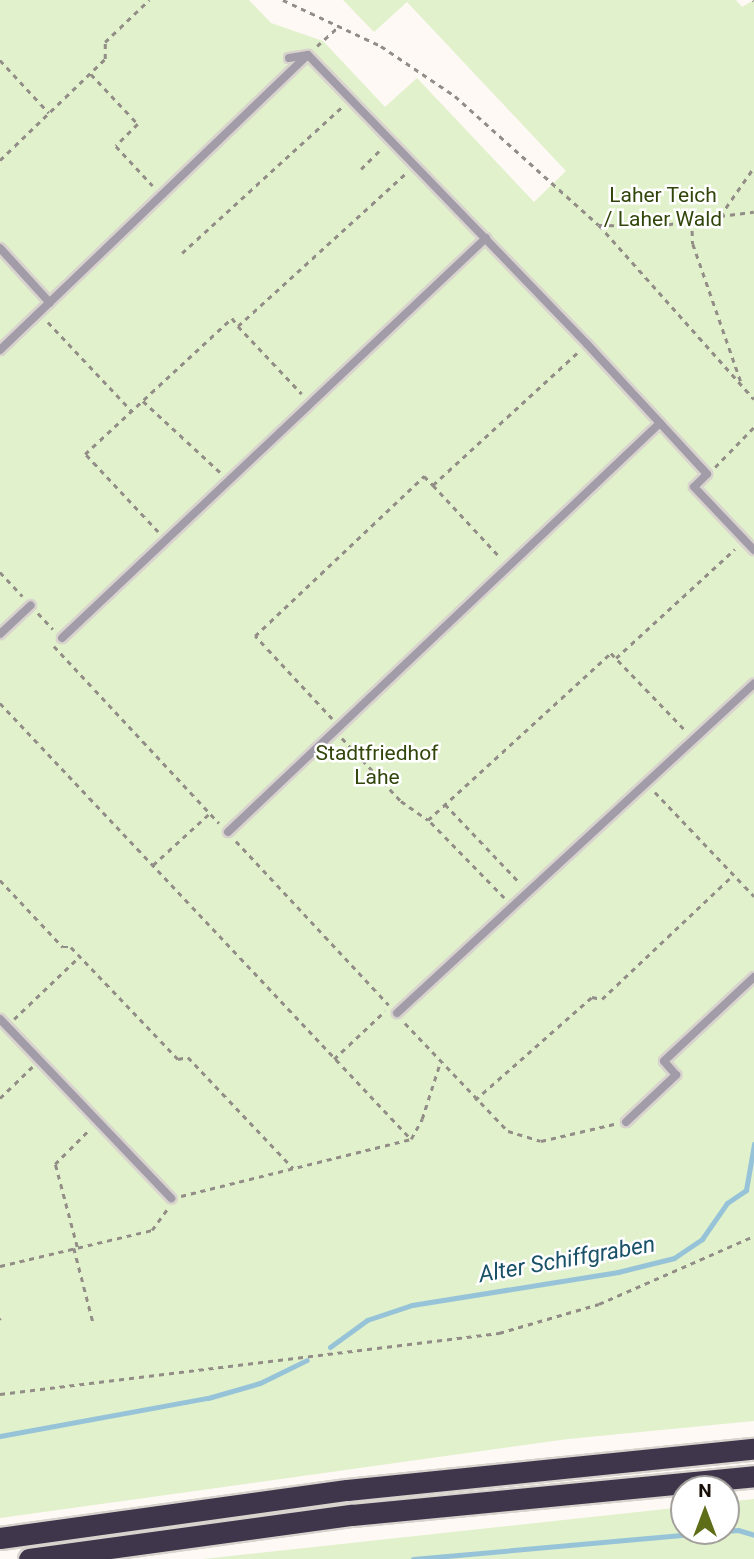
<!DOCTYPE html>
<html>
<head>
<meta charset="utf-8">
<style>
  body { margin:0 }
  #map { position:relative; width:754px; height:1559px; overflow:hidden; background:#fef9f4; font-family:Roboto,sans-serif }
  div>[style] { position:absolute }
  .green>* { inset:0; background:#e0f1cb }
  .stream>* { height:5px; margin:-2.5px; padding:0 2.5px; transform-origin:2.5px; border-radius:2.5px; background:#97c3d8 }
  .path>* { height:2.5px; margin-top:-1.25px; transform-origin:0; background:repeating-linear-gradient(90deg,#938d87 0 5px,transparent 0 10px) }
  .roads { filter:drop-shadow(2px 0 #d9d3ce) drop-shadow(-2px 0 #d9d3ce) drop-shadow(0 2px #d9d3ce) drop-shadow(0 -2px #d9d3ce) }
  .lane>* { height:8px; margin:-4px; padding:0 4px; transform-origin:4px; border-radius:4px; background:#a19ca8 }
  .highway>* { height:21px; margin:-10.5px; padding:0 10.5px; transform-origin:10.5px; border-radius:10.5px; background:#40364c }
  span { translate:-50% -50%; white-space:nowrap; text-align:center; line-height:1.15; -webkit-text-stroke:5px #fff; paint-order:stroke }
  .park-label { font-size:21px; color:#32460b }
  .water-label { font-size:23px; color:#195168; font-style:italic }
  .north { position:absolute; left:670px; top:1475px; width:70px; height:70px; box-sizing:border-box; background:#fff; border:2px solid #a29f9c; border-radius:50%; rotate:0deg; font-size:19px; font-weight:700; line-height:28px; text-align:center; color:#160e07 }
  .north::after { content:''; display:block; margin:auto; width:24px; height:32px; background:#5e6d17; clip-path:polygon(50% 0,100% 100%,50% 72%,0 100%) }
</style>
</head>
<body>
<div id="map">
  <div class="green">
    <i style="clip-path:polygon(0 0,249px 0,271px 23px,323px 41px,385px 107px,417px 78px,534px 202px,566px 171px,407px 2px,374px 32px,343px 0,736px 0,742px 7px,754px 0,754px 1421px,568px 1439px,0 1518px)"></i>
    <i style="clip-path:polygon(754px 1499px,754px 1559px,203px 1559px,684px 1507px,684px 1531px,726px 1531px,726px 1502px)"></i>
  </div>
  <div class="stream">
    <i style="left:330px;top:1347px;width:46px;rotate:-36.1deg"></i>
    <i style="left:367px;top:1320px;width:47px;rotate:-18.4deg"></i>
    <i style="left:412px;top:1305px;width:209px;rotate:-9.1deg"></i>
    <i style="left:618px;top:1272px;width:58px;rotate:-14deg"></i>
    <i style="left:674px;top:1258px;width:34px;rotate:-34deg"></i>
    <i style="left:702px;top:1239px;width:44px;rotate:-55.2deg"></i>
    <i style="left:727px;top:1203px;width:23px;rotate:-34deg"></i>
    <i style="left:746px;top:1190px;width:47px;rotate:-80.1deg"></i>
    <i style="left:0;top:1436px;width:211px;rotate:-10.4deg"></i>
    <i style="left:208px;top:1398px;width:54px;rotate:-16.1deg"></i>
    <i style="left:260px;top:1383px;width:52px;rotate:-26.1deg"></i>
    <i style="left:413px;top:1559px;width:326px;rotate:-5.1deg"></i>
    <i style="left:738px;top:1530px;width:17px;rotate:17deg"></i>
  </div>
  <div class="path">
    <i style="left:283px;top:0;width:108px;rotate:25.1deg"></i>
    <i style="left:381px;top:46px;width:89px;rotate:34deg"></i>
    <i style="left:455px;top:96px;width:193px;rotate:41.9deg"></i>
    <i style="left:599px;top:225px;width:233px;rotate:48.3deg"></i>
    <i style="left:753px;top:0;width:1px;rotate:45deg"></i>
    <i style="left:317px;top:46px;width:28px;rotate:-42deg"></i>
    <i style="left:0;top:60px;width:72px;rotate:47.2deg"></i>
    <i style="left:91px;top:74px;width:69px;rotate:46.8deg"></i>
    <i style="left:138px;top:124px;width:31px;rotate:135deg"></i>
    <i style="left:116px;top:146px;width:54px;rotate:47.2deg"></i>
    <i style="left:0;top:160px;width:146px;rotate:-43.9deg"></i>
    <i style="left:105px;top:59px;width:17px;rotate:-90deg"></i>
    <i style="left:105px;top:42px;width:61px;rotate:-43.7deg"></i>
    <i style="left:361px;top:169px;width:30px;rotate:-45deg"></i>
    <i style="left:720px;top:216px;width:34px;rotate:-7deg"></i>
    <i style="left:692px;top:221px;width:23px;rotate:88deg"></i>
    <i style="left:693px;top:244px;width:149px;rotate:70.8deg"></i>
    <i style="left:599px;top:225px;width:59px;rotate:1deg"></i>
    <i style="left:658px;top:226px;width:63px;rotate:-9.2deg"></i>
    <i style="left:720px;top:216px;width:60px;rotate:-55.2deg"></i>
    <i style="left:182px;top:253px;width:217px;rotate:-42.4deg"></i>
    <i style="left:48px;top:322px;width:122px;rotate:46.7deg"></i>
    <i style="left:238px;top:326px;width:93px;rotate:46.7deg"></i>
    <i style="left:143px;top:401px;width:105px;rotate:42.7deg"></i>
    <i style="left:715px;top:467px;width:56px;rotate:-45.7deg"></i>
    <i style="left:433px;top:485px;width:98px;rotate:47.1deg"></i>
    <i style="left:158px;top:532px;width:107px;rotate:-133.1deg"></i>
    <i style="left:85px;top:454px;width:200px;rotate:-42.8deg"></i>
    <i style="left:232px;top:318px;width:10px;rotate:53deg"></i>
    <i style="left:238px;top:326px;width:227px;rotate:-42.3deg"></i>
    <i style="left:0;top:572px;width:33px;rotate:47deg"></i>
    <i style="left:38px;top:613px;width:22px;rotate:47deg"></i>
    <i style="left:54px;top:646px;width:242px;rotate:47deg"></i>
    <i style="left:616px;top:658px;width:161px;rotate:-42.5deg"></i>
    <i style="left:0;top:703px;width:599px;rotate:46.69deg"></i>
    <i style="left:332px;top:719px;width:113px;rotate:-132.9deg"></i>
    <i style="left:255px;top:636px;width:233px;rotate:-43.4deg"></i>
    <i style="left:424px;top:476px;width:13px;rotate:45deg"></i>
    <i style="left:433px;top:485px;width:198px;rotate:-42.5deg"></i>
    <i style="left:342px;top:738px;width:86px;rotate:46.9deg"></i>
    <i style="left:401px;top:801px;width:33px;rotate:35deg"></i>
    <i style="left:655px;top:792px;width:144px;rotate:46.4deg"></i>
    <i style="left:445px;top:804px;width:109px;rotate:46.5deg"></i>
    <i style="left:236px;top:841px;width:224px;rotate:47deg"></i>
    <i style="left:153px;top:865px;width:77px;rotate:-42.4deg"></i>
    <i style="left:0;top:880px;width:92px;rotate:46.8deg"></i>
    <i style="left:63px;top:947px;width:8px"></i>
    <i style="left:71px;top:947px;width:155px;rotate:46.3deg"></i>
    <i style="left:178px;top:1059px;width:10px;rotate:-11deg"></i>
    <i style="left:188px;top:1057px;width:153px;rotate:46.6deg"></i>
    <i style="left:504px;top:898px;width:109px;rotate:-134.3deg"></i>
    <i style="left:428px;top:820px;width:248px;rotate:-42.4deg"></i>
    <i style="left:611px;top:653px;width:108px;rotate:46.1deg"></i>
    <i style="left:14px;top:1019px;width:91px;rotate:-43.7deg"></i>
    <i style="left:405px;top:1023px;width:149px;rotate:46.4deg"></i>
    <i style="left:508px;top:1131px;width:34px;rotate:17deg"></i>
    <i style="left:541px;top:1141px;width:75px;rotate:-13.1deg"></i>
    <i style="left:334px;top:1059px;width:70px;rotate:-43.3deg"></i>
    <i style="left:0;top:1098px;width:45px;rotate:-44.1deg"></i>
    <i style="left:475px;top:1100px;width:156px;rotate:-41.4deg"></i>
    <i style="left:592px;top:997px;width:10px;rotate:11deg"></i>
    <i style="left:602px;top:999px;width:180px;rotate:-43.4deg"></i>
    <i style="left:181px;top:1196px;width:237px;rotate:-13.9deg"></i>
    <i style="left:411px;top:1139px;width:23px;rotate:-61deg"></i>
    <i style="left:422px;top:1119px;width:59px;rotate:-72.2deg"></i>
    <i style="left:77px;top:1247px;width:86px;rotate:-104.8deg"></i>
    <i style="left:55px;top:1164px;width:49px;rotate:-45deg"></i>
    <i style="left:74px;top:1248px;width:76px;rotate:75.6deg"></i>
    <i style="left:0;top:1266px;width:156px;rotate:-13.3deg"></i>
    <i style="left:152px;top:1230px;width:27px;rotate:-54deg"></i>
    <i style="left:0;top:1318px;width:2px;rotate:90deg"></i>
    <i style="left:0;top:1394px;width:503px;rotate:-6.97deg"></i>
    <i style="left:499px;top:1333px;width:104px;rotate:-16.2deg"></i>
    <i style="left:599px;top:1304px;width:169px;rotate:-23.7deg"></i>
  </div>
  <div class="roads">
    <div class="lane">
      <i style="left:289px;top:58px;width:19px;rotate:-9deg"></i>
      <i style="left:308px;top:55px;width:402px;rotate:46deg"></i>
      <i style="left:587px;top:344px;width:177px;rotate:47.3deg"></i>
      <i style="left:707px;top:474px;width:18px;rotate:135deg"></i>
      <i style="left:694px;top:487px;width:87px;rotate:46.4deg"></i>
      <i style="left:0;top:248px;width:74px;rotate:47.7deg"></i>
      <i style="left:0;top:350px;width:426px;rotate:-43.8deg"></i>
      <i style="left:0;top:634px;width:42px;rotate:-43.1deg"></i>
      <i style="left:62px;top:638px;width:583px;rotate:-43.33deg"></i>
      <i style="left:228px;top:832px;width:595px;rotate:-43.43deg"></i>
      <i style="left:397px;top:1013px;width:486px;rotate:-42.7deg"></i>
      <i style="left:0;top:1019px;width:248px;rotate:46.3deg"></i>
      <i style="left:626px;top:1122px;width:69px;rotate:-43.2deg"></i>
      <i style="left:676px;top:1075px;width:18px;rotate:-131deg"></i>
      <i style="left:664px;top:1061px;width:123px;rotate:-43deg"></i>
    </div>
    <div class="highway">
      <i style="left:0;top:1538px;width:350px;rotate:-7.9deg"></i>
      <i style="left:347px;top:1490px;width:409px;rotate:-5.8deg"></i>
      <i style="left:29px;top:1559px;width:326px;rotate:-7.8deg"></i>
      <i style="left:352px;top:1515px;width:404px;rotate:-5.5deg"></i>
    </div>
  </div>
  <div class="park-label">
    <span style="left:663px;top:207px">Laher Teich<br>/ Laher Wald</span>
    <span style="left:377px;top:765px">Stadtfriedhof<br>Lahe</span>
  </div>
  <div class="water-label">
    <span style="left:567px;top:1260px;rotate:-10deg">Alter Schiffgraben</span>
  </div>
  <div class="north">N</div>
</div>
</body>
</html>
